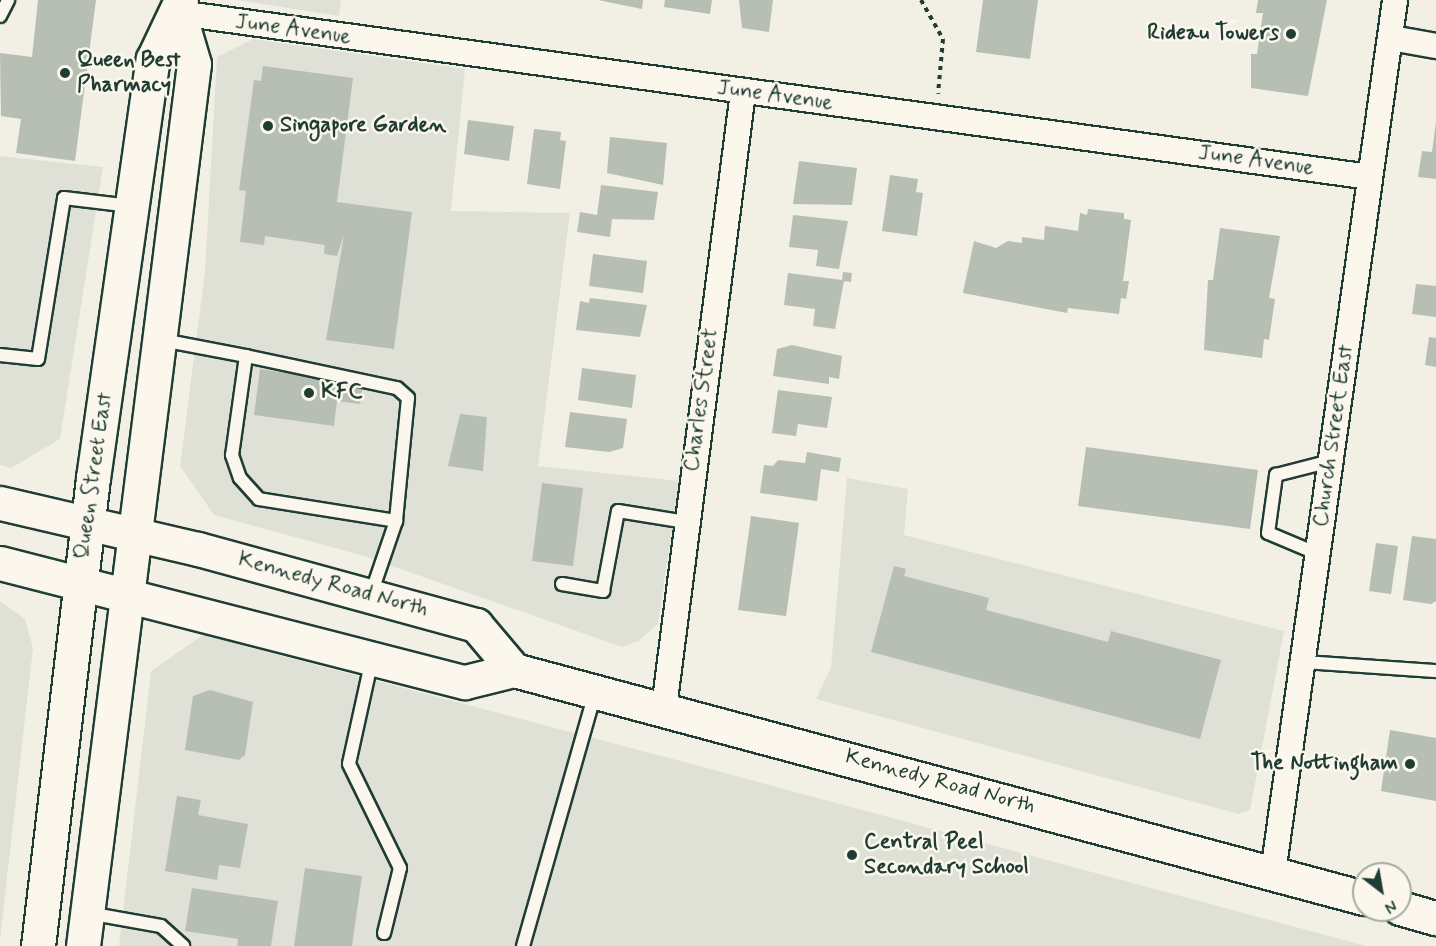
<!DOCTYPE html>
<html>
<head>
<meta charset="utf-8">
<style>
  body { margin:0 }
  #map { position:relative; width:1436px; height:946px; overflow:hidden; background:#f2f0e5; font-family:Mynerve,sans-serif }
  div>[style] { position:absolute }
  .built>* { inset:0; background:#e0e1d6 }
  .building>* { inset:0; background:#b7beb3 }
  .path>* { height:4px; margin-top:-2px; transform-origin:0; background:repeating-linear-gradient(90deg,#1f3d34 0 4.5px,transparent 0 9px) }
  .roads { filter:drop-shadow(2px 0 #1f3d34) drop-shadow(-2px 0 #1f3d34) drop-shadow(0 2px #1f3d34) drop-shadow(0 -2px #1f3d34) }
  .service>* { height:12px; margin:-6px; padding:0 6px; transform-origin:6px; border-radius:6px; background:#fbf7ec }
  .minor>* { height:24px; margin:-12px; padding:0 12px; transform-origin:12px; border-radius:12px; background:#fbf7ec }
  .secondary>* { height:33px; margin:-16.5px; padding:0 16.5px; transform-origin:16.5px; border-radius:16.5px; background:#fbf7ec }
  .dots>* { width:16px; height:16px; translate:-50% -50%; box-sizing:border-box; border:3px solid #fbf7ec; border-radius:50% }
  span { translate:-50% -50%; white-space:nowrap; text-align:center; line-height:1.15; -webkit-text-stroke:5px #fbf7ec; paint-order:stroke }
  .street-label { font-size:22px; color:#1f3d34 }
  .poi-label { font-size:22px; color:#1f3d34; font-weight:700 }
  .right { translate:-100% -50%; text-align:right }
  .left { translate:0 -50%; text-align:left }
  .north { position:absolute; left:1352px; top:862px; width:60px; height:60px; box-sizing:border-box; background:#fbf7ec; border:2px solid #a3ada2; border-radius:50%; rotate:149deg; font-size:16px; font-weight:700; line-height:24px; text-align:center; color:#1f3d34 }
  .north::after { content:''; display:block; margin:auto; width:21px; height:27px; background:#1f3d34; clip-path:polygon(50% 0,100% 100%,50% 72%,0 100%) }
</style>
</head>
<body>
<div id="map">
  <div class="built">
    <i style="clip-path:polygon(236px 0,341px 0,339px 16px)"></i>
    <i style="clip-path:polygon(253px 39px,465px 69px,451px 211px,570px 213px,538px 466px,679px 481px,658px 624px,638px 641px,622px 647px,361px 555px,214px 515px,180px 466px,205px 271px,217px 57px)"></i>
    <i style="clip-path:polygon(0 156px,103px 167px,60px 439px,11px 468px,0 465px)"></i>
    <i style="clip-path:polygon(847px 478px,908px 489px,904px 535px,1284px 631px,1250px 810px,1239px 814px,816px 699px,831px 668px)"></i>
    <i style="clip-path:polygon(0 601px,25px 619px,33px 648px,0 940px)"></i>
    <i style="clip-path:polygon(203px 635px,688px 763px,1366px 946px,119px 946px,151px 671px)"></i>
  </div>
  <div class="building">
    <i style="clip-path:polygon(38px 0,96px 0,75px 161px,16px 153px,21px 119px,1px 116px,0 53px,32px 57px)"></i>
    <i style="clip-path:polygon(598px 0,643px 0,642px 9px)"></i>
    <i style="clip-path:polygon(665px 0,712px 0,710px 14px,664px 7px)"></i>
    <i style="clip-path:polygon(739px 0,773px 0,769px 32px,742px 28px)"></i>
    <i style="clip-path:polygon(983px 0,1038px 0,1030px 59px,976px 52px)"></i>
    <i style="clip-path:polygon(1258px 0,1327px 0,1308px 96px,1251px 88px,1251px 54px,1257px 54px,1263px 13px,1256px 13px)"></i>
    <i style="clip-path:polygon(263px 66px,353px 78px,337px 202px,412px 212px,394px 349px,326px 340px,344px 235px,337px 256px,324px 254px,325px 245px,265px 236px,264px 245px,240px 242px,246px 191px,239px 190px,254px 80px,261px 81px)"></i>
    <i style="clip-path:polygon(468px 120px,514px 126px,509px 161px,464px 154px)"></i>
    <i style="clip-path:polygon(1436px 122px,1436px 179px,1418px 177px,1422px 151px,1432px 152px)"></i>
    <i style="clip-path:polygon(534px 129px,561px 132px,560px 140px,566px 141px,560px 189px,527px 184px)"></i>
    <i style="clip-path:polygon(610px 137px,667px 143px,663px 185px,607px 173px)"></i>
    <i style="clip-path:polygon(799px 161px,857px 168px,852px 205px,793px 204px)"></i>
    <i style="clip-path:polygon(890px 175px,918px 179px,916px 192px,923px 193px,917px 236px,882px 231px)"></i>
    <i style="clip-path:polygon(601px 185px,658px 192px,654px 220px,612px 219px,610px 237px,577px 232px,580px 212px,597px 215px)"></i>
    <i style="clip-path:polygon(1088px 209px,1124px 213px,1124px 219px,1131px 220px,1123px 281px,1129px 281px,1126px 299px,1121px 298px,1119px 314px,1068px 308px,1067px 313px,963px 293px,974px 241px,996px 248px,1008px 241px,1022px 243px,1022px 237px,1044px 240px,1045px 226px,1078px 231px,1080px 213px,1087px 215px)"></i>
    <i style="clip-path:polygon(793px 215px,848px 221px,839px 269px,816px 266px,818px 250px,789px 247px)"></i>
    <i style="clip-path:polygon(1220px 228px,1280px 236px,1269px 298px,1275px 299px,1269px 340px,1264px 339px,1262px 358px,1204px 350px,1208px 280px,1213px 280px)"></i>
    <i style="clip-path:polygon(593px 254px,647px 261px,643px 293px,589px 286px)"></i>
    <i style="clip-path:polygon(843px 272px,852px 273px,851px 282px,844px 281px,835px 329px,813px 326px,815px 309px,784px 305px,788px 273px,842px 280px)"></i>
    <i style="clip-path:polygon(1416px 284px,1436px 286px,1436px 317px,1412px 314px)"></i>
    <i style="clip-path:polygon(590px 298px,647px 305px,640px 337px,576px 330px,580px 301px,589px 303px)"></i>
    <i style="clip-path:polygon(1429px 337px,1436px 338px,1436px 367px,1425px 365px)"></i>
    <i style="clip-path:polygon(792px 345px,842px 356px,839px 379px,829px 377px,829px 384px,773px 376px,777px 349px)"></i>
    <i style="clip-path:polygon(582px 368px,636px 375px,632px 408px,578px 400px)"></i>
    <i style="clip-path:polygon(260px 369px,363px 385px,360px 404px,337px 401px,334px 426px,254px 415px)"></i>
    <i style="clip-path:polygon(778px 390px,832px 397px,827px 428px,798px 424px,796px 436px,772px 433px)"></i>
    <i style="clip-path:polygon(570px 412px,627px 419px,623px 448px,609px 452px,565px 447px)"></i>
    <i style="clip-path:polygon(460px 414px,487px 417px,483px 471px,448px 466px)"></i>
    <i style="clip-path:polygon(1086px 447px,1258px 470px,1250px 529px,1078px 506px)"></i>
    <i style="clip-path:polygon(807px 452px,841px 458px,839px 472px,821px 469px,817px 501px,760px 493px,764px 465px,773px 466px,778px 460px,805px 463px)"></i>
    <i style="clip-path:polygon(542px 483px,583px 488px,573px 566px,532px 561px)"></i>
    <i style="clip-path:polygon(751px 516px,799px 523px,786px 616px,738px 610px)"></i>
    <i style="clip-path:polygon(1412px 536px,1436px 539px,1436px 601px,1431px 604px,1403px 600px)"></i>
    <i style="clip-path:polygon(1376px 543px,1398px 546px,1391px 594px,1369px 591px)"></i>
    <i style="clip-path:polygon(894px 566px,906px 569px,904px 576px,989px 598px,986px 610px,1108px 642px,1111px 631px,1221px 660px,1200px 739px,871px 652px)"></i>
    <i style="clip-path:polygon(210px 690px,253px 702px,245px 755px,239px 760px,185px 750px,193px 696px)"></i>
    <i style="clip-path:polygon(1390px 730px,1436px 738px,1436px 801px,1381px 791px)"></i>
    <i style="clip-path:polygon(177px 796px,201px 800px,198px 815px,248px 824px,240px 868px,219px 865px,217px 880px,165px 871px)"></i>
    <i style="clip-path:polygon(305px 868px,362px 876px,352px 946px,294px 946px)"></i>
    <i style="clip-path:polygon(192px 888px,278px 901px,271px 946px,237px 946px,238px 939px,185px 931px)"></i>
  </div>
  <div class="path">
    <i style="left:921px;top:0;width:45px;rotate:60.6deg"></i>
    <i style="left:943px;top:39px;width:55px;rotate:95.2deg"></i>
  </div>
  <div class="roads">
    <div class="service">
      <i style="left:0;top:16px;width:18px;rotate:-63deg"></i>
      <i style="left:162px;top:340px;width:86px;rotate:10.8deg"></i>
      <i style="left:246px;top:356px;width:100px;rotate:98deg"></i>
      <i style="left:232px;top:455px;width:24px;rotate:71deg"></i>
      <i style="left:240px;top:478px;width:28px;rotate:48deg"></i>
      <i style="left:259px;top:499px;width:139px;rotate:9.1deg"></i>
      <i style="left:0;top:355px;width:38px;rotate:6deg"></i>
      <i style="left:38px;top:359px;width:163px;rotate:-80.8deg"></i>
      <i style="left:64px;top:198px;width:67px;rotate:6.8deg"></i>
      <i style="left:246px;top:356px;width:154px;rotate:12deg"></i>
      <i style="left:397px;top:388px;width:15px;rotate:42deg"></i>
      <i style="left:408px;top:398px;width:124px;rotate:95.6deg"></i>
      <i style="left:396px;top:521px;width:77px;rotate:108.9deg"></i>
      <i style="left:1318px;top:554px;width:54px;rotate:-157.2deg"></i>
      <i style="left:1268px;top:533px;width:59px;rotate:-82.1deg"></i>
      <i style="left:1276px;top:475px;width:57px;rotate:-14.3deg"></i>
      <i style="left:562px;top:584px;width:42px;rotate:9.7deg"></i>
      <i style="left:603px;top:591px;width:81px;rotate:-79.4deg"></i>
      <i style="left:618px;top:511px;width:69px;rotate:9.2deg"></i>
      <i style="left:372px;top:659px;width:107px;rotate:102.4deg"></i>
      <i style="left:349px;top:764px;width:116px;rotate:63.9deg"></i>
      <i style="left:400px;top:868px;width:67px;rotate:103.8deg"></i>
      <i style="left:1303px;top:662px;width:133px;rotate:3.9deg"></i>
      <i style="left:88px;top:913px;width:74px;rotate:10.1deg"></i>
      <i style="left:161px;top:926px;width:30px;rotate:42deg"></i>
      <i style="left:523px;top:946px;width:262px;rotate:-74.1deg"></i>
    </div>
    <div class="minor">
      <i style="left:179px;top:13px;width:1202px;rotate:7.84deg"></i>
      <i style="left:1391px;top:38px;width:46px;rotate:10.1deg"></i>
      <i style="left:664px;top:708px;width:621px;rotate:-82.69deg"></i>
      <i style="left:1273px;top:873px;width:881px;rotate:-82.04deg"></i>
    </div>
    <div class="secondary">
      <i style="left:0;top:503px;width:203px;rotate:13.1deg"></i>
      <i style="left:198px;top:549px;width:288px;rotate:15.3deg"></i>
      <i style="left:476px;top:625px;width:59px;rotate:49.8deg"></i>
      <i style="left:0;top:563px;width:480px;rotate:14.4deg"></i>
      <i style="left:465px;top:682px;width:50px;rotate:-13.8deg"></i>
      <i style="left:514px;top:670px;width:880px;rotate:15.02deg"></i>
      <i style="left:1400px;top:908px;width:37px;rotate:16deg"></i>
      <i style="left:38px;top:946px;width:471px;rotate:-83.3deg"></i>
      <i style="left:93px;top:478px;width:423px;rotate:-81.9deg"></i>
      <i style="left:153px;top:59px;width:65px;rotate:-64.6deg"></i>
      <i style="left:83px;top:946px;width:889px;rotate:-82.83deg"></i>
      <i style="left:194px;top:64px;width:53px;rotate:-106.4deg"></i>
    </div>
  </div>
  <div class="dots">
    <i style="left:1291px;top:34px;background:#1f3d34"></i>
    <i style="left:65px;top:73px;background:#1f3d34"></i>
    <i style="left:268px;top:126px;background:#1f3d34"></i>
    <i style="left:309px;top:393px;background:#1f3d34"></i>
    <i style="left:1410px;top:764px;background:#1f3d34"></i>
    <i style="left:852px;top:855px;background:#1f3d34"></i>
  </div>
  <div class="street-label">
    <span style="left:293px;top:30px;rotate:8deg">June Avenue</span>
    <span style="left:775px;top:96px;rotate:8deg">June Avenue</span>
    <span style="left:1256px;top:161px;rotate:8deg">June Avenue</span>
    <span style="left:702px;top:400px;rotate:-82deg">Charles Street</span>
    <span style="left:1334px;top:436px;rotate:-82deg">Church Street East</span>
    <span style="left:94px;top:476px;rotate:-82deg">Queen Street East</span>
    <span style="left:333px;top:585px;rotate:15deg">Kennedy Road North</span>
    <span style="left:940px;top:782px;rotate:15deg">Kennedy Road North</span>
  </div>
  <div class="poi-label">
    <span class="right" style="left:1279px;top:34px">Rideau Towers</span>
    <span class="left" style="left:77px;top:73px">Queen Best<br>Pharmacy</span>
    <span class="left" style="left:280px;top:126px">Singapore Garden</span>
    <span class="left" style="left:321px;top:393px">KFC</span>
    <span class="right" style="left:1398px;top:764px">The Nottingham</span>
    <span class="left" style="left:864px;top:855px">Central Peel<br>Secondary School</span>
  </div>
  <div class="north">N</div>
</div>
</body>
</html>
